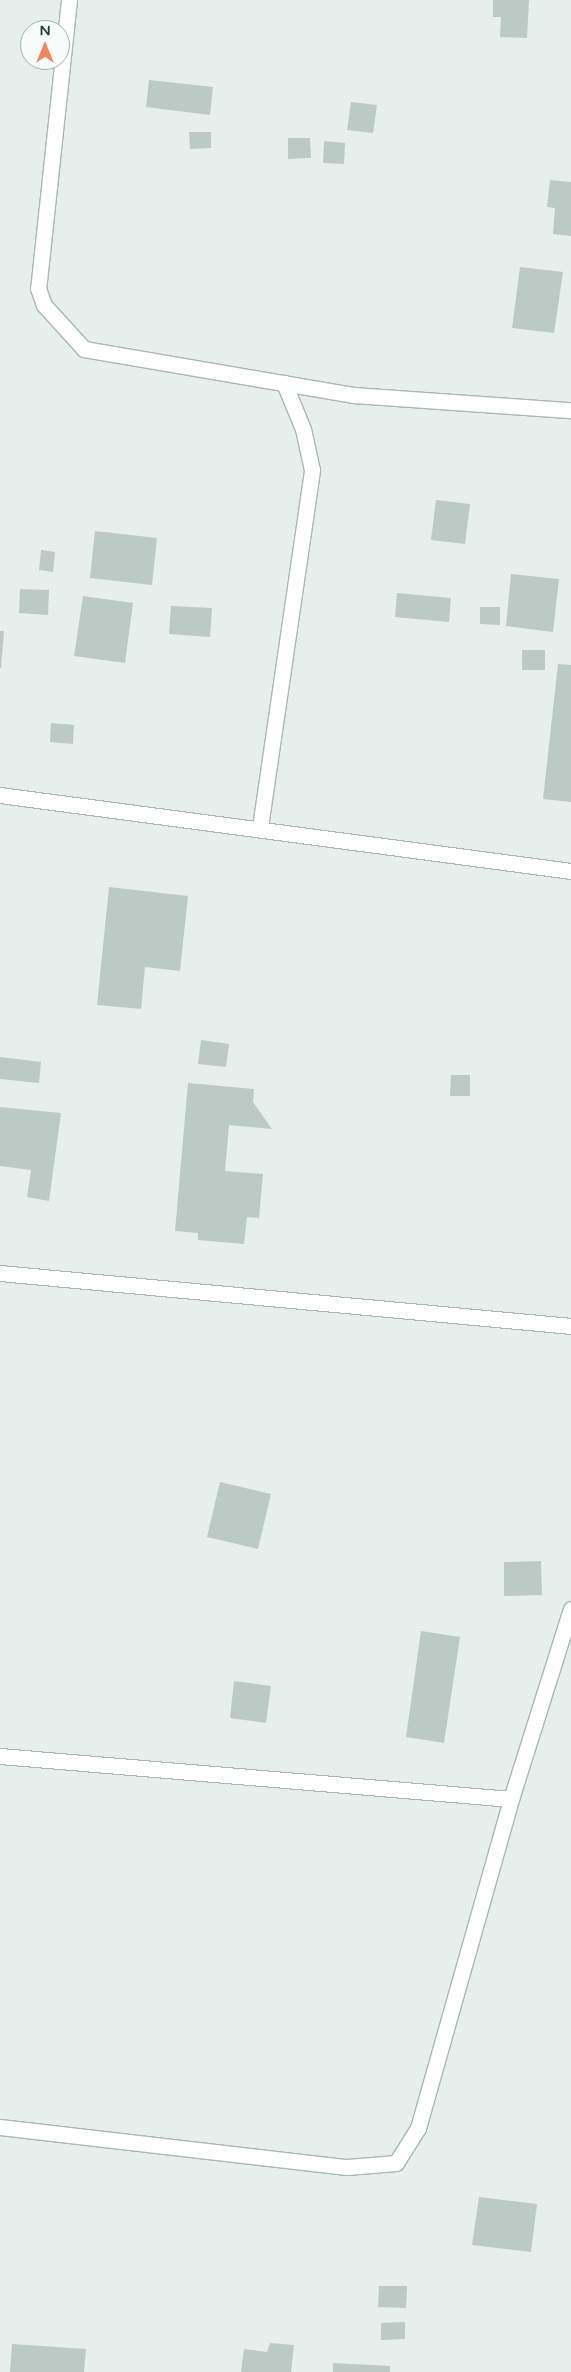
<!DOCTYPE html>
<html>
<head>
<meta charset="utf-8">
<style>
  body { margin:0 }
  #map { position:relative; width:571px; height:2372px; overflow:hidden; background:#e6efeb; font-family:"Varela Round",sans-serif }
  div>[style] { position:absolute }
  .building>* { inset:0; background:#bbcac4 }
  .roads { filter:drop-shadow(1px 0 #a8b8b2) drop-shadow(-1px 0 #a8b8b2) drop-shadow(0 1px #a8b8b2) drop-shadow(0 -1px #a8b8b2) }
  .minor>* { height:15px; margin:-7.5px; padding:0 7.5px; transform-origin:7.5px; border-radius:7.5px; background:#fff }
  span { translate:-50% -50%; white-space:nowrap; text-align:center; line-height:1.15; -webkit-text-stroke:4.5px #f7fbf9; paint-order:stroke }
  .north { position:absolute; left:20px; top:20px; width:50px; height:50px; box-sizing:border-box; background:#f7fbf9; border:1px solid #a3b1ad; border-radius:50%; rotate:0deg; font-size:14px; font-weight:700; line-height:20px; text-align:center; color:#24423a }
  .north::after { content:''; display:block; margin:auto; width:18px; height:22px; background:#f4845f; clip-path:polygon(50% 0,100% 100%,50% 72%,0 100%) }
</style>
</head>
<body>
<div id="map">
  <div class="building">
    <i style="clip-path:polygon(493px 0,529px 0,527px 38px,500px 37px,501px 17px,493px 17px)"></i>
    <i style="clip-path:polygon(149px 80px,213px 87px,210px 115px,146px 107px)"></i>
    <i style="clip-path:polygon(351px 102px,377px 105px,373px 133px,347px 130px)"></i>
    <i style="clip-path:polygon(189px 132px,211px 132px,211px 148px,190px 149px)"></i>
    <i style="clip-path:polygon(288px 138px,310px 138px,311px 158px,288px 159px)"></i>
    <i style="clip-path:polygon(324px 141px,345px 143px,344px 164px,323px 163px)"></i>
    <i style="clip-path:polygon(550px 180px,571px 182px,571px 236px,553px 234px,555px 208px,547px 207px)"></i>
    <i style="clip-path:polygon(520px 267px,563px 272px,554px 333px,512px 328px)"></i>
    <i style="clip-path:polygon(436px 500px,470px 504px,465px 544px,431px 540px)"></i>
    <i style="clip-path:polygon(95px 531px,157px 538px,152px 585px,90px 578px)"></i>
    <i style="clip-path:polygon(41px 550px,55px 552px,53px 572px,39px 570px)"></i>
    <i style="clip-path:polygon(511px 574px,559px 579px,553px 632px,506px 626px)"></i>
    <i style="clip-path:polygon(20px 589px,49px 590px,48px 615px,19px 613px)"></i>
    <i style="clip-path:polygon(397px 593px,451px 598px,449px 622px,395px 617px)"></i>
    <i style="clip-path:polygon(83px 596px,133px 603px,125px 663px,74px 656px)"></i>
    <i style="clip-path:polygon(171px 606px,212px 608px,210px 637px,169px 634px)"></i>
    <i style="clip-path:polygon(480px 607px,500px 607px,500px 625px,480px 624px)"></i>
    <i style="clip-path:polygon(0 631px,4px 631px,1px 668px,0 668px)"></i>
    <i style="clip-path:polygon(522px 650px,545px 650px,545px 670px,522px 670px)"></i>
    <i style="clip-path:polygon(558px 664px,571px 665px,571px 802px,543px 799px)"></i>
    <i style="clip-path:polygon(51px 723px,74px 725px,73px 744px,50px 742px)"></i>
    <i style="clip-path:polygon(109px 887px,188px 896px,180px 971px,145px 967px,141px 1009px,97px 1005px)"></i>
    <i style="clip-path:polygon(201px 1040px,229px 1044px,226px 1067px,198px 1064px)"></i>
    <i style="clip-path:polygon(0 1057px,41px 1062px,39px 1083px,0 1079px)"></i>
    <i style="clip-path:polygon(451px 1075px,470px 1075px,470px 1096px,450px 1096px)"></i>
    <i style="clip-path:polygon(188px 1083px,254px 1089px,253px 1102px,272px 1129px,229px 1125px,225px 1171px,263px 1174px,259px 1218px,247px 1217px,244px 1244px,198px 1240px,198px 1233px,175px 1231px)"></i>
    <i style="clip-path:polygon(0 1107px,61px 1113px,49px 1201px,27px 1197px,31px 1170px,0 1166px)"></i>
    <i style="clip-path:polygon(220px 1482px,271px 1494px,258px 1549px,207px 1537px)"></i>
    <i style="clip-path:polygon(541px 1561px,542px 1595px,504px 1596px,504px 1562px)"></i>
    <i style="clip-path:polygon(421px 1631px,460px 1637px,444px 1743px,406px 1737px)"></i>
    <i style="clip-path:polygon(234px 1681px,271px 1686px,266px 1723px,230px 1718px)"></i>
    <i style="clip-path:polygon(479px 2197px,537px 2204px,531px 2252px,472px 2245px)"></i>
    <i style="clip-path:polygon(379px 2286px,407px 2286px,406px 2308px,378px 2307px)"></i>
    <i style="clip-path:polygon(405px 2322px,405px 2339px,381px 2340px,381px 2323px)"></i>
    <i style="clip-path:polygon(270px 2343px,294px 2345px,291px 2372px,241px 2372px,244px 2349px,267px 2352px)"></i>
    <i style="clip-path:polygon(12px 2344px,86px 2349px,84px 2372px,10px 2372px)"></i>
    <i style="clip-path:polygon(333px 2363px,390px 2366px,390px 2372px,333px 2372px)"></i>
  </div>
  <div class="roads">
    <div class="minor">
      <i style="left:69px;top:0;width:290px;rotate:96.1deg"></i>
      <i style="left:38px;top:288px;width:18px;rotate:71deg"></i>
      <i style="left:44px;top:305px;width:59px;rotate:47.7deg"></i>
      <i style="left:84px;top:349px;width:274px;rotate:9.7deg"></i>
      <i style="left:354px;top:395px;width:218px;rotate:4deg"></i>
      <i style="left:0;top:795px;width:576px;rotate:7.58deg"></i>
      <i style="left:260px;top:827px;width:361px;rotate:-81.7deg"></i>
      <i style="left:312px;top:470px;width:42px;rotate:-102.4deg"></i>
      <i style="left:303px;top:429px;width:50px;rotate:-112.4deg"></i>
      <i style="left:0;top:1273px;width:573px;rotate:5.3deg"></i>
      <i style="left:0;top:1756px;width:513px;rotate:4.81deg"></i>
      <i style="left:0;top:2127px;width:349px;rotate:6.6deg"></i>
      <i style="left:347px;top:2167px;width:49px;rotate:-4.7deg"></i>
      <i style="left:396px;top:2163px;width:41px;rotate:-57.8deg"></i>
      <i style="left:418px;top:2128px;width:342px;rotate:-74.2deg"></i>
      <i style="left:511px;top:1799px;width:199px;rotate:-72.5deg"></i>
    </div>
  </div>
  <div class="north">N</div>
</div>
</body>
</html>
